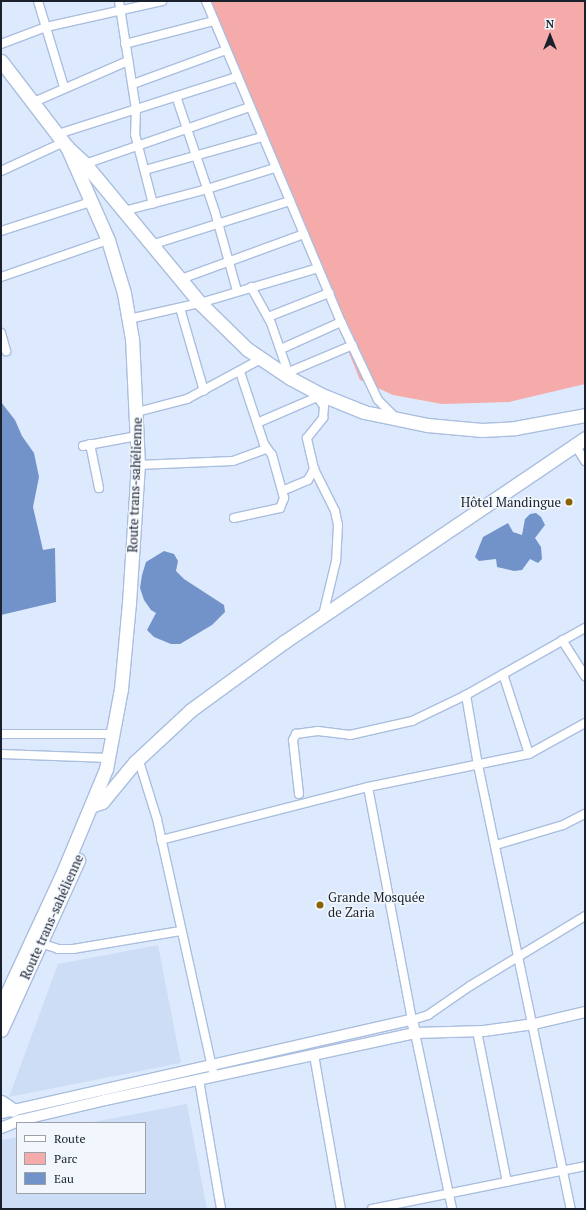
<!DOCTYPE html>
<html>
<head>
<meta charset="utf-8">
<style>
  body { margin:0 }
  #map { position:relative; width:586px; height:1210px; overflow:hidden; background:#ddeafe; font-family:"PT Serif",serif }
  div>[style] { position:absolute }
  .built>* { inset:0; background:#ceddf6 }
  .green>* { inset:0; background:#f5aba9 }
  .water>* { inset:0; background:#7293ca }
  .roads { filter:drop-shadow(1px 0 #aabedf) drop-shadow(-1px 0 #aabedf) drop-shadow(0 1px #aabedf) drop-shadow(0 -1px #aabedf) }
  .minor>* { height:8px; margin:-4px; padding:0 4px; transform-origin:4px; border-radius:4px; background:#fff }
  .tertiary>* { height:10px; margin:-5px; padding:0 5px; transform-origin:5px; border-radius:5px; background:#fff }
  .trunk>* { height:13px; margin:-6.5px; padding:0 6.5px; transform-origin:6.5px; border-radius:6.5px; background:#fff }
  .dots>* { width:11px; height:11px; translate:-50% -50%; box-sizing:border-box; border:2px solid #f2f7fd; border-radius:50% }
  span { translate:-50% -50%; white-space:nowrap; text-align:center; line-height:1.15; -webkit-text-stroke:3px #f2f7fd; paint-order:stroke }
  .street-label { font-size:13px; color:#1a212d }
  .poi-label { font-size:13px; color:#1a212d }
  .right { translate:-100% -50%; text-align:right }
  .left { translate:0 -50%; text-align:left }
  .frame { position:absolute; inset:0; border:2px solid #1a212d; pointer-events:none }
  .legend { position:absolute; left:16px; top:1122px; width:130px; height:72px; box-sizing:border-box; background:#f2f7fd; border:1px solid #9ca1aa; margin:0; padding:5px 7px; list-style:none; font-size:12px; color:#1a212d }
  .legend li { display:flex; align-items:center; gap:8px; height:20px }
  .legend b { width:20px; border:1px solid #9ca1aa }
  .north { position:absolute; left:530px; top:16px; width:40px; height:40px; -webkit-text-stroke:3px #f2f7fd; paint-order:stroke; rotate:0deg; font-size:11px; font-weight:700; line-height:16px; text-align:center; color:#1a212d }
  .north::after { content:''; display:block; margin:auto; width:14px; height:18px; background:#1a212d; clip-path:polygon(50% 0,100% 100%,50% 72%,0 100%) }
</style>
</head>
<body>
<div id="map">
  <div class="built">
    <i style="clip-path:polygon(158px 945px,181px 1063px,9px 1097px,58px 964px)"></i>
    <i style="clip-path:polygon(187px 1104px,207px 1209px,1px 1209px,2px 1140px,17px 1137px,17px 1193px,145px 1193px,145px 1123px,88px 1123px)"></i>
  </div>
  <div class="green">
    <i style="clip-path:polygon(206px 1px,585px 1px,585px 384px,509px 402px,442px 404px,393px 395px,360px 380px)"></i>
  </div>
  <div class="water">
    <i style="clip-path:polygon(1px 402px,15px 420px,22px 436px,34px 453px,39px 477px,33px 507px,43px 550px,55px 548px,56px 602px,1px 615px)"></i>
    <i style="clip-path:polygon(536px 513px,541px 517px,545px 525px,535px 538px,541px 547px,542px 559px,538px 563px,530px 559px,522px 570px,514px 571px,497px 567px,496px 559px,479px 561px,475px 557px,483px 537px,508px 523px,513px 532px,522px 535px,525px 519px,530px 514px)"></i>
    <i style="clip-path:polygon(164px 551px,174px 554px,178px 561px,176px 571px,184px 579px,224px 605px,225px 612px,212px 625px,180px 644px,171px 644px,154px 637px,147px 630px,156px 613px,151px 610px,144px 600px,140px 588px,142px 575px,146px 562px)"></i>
  </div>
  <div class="roads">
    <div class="minor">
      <i style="left:38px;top:1px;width:90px;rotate:73.2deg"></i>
      <i style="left:119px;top:1px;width:109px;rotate:81.1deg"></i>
      <i style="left:136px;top:109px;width:25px;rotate:92deg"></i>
      <i style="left:135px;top:134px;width:72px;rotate:75.6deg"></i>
      <i style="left:206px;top:1px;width:348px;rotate:67.2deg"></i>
      <i style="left:341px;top:322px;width:86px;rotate:64.6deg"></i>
      <i style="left:378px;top:400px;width:23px;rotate:45deg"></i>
      <i style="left:1px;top:44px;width:48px;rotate:-20.7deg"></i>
      <i style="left:46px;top:27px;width:119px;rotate:-12.6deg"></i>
      <i style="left:125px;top:44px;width:92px;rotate:-14.5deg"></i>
      <i style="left:133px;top:84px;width:99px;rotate:-20.1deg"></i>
      <i style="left:176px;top:96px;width:122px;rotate:71.4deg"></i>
      <i style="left:215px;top:212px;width:82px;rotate:74.4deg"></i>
      <i style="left:34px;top:102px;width:103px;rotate:-23.6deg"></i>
      <i style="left:58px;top:134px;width:188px;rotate:-17.7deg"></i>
      <i style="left:85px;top:164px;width:175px;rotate:-19.1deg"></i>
      <i style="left:145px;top:170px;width:122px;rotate:-15.8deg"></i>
      <i style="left:1px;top:171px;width:69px;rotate:-24.7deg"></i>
      <i style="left:124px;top:211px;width:86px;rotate:-14.8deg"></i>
      <i style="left:207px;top:189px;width:71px;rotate:-17.2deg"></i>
      <i style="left:1px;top:231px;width:95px;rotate:-17.9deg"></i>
      <i style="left:151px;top:245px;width:146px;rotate:-17.6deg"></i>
      <i style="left:1px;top:277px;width:113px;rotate:-19.1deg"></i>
      <i style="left:181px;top:279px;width:131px;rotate:-20.1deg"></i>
      <i style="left:251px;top:287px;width:41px;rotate:60.9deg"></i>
      <i style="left:271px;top:323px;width:58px;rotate:70.9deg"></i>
      <i style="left:180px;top:308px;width:86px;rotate:73.9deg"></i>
      <i style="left:268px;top:317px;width:66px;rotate:-21.5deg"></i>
      <i style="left:129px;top:319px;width:73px;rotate:-12.7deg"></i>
      <i style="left:200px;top:303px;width:123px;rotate:-16.5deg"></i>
      <i style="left:1px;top:333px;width:19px;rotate:74deg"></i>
      <i style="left:281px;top:349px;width:66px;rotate:-24.2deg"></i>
      <i style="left:289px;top:372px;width:69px;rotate:-22.9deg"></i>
      <i style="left:137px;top:412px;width:52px;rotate:-14.6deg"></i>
      <i style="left:187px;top:399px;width:84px;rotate:-28.4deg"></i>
      <i style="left:257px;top:423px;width:71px;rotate:-23.3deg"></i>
      <i style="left:90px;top:444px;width:45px;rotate:78.4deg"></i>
      <i style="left:575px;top:445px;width:19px;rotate:58deg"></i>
      <i style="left:83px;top:446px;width:55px;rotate:-10.5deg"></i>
      <i style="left:138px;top:465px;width:95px;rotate:-2.4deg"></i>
      <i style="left:233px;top:461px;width:35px;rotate:-20deg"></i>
      <i style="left:314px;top:469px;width:47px;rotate:63.4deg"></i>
      <i style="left:335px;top:511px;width:14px;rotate:78deg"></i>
      <i style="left:338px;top:525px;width:36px;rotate:93deg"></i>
      <i style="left:336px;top:561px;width:56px;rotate:103.5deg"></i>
      <i style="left:282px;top:491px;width:28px;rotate:-23deg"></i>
      <i style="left:308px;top:480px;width:13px;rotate:-61deg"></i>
      <i style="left:314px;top:469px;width:32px;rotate:-103deg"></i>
      <i style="left:307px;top:438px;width:26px;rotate:-51deg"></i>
      <i style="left:323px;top:418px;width:12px;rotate:-85deg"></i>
      <i style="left:324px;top:406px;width:10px;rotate:-127deg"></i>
      <i style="left:234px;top:518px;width:47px;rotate:-12.3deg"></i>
      <i style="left:280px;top:508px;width:11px;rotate:-68deg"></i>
      <i style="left:284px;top:498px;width:45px;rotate:-105.6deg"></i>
      <i style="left:272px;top:455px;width:14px;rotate:-126deg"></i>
      <i style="left:264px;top:444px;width:76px;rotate:-108.4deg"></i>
      <i style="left:562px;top:640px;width:43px;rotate:57.4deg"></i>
      <i style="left:503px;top:674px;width:84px;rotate:72deg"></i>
      <i style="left:466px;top:695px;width:71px;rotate:80.3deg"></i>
      <i style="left:478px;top:765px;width:454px;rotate:78.2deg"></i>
      <i style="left:1px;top:734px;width:114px"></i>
      <i style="left:1px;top:754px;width:108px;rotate:2.1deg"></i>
      <i style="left:138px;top:758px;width:64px;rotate:72.7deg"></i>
      <i style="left:157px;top:819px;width:263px;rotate:77.5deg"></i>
      <i style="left:368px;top:787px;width:237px;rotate:79.3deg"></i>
      <i style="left:412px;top:1020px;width:17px;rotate:-17deg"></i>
      <i style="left:428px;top:1015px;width:51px;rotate:-34.6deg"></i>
      <i style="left:470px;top:986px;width:135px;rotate:-31.3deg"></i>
      <i style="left:299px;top:794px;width:54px;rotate:-96.3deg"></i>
      <i style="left:293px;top:740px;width:7px;rotate:-63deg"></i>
      <i style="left:296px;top:734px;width:22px;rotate:-8deg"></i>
      <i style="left:318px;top:731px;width:32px;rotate:7deg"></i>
      <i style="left:350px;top:735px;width:64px;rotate:-12.7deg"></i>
      <i style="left:412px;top:721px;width:60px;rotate:-25.7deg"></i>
      <i style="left:466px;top:695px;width:137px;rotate:-29.4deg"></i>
      <i style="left:161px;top:840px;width:214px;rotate:-14.4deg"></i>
      <i style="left:368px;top:787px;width:164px;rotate:-11.6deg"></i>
      <i style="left:529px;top:754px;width:64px;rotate:-29deg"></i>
      <i style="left:496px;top:845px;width:70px;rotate:-16.6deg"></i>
      <i style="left:563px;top:825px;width:25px;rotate:-27deg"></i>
      <i style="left:37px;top:942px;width:22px;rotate:18deg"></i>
      <i style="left:58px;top:949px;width:15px"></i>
      <i style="left:73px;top:949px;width:109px;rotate:-9.5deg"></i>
      <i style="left:477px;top:1031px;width:154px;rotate:78.8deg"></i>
      <i style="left:415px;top:1033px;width:180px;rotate:78.1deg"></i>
      <i style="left:314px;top:1055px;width:156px;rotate:80.1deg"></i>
      <i style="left:199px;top:1080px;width:131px;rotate:80.3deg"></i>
      <i style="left:372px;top:1209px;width:217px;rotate:-11.4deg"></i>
    </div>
    <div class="tertiary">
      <i style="left:1px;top:1113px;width:421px;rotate:-12.8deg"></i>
      <i style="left:412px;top:1020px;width:13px;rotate:77deg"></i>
      <i style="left:1px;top:1128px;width:22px;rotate:-22deg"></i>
      <i style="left:21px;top:1120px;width:86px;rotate:-13.4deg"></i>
      <i style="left:105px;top:1100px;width:317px;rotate:-12.2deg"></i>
      <i style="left:415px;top:1033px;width:69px;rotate:-1.7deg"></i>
      <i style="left:484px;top:1031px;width:50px;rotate:-8deg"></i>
      <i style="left:534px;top:1024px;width:52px;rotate:-13.2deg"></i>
    </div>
    <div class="trunk">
      <i style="left:1px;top:61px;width:108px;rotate:52.5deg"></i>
      <i style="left:67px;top:147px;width:25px;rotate:43deg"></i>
      <i style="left:85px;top:164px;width:180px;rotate:50.4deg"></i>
      <i style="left:200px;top:303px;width:66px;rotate:44.4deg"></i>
      <i style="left:247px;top:349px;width:52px;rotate:34deg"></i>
      <i style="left:290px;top:378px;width:36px;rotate:28deg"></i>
      <i style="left:322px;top:395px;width:45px;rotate:22deg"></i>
      <i style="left:364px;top:412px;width:64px;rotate:11.7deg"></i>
      <i style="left:427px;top:425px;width:55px;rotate:5.2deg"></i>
      <i style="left:482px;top:430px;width:33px;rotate:-3deg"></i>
      <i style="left:515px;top:428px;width:71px;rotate:-10.5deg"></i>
      <i style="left:91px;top:806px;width:12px;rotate:-20deg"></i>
      <i style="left:102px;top:802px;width:52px;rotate:-50.5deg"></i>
      <i style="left:135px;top:762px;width:76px;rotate:-42.9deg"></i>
      <i style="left:191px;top:710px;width:115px;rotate:-36.2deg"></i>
      <i style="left:284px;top:642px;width:364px;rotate:-34.1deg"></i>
      <i style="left:1px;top:1006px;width:142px;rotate:-65.1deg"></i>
      <i style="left:61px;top:877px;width:117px;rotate:-67.4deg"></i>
      <i style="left:106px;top:769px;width:81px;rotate:-79.4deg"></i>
      <i style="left:121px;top:689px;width:86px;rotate:-84.7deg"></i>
      <i style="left:129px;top:603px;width:138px;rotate:-86.3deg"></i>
      <i style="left:138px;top:465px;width:126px;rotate:-92.7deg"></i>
      <i style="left:132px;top:339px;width:47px;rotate:-99.9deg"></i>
      <i style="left:124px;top:293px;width:55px;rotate:-106.8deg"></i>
      <i style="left:108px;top:240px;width:102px;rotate:-113.8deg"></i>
      <i style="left:1px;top:1030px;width:187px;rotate:-65.6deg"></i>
      <i style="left:1px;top:1102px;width:14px;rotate:34deg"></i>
    </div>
  </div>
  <div class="dots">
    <i style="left:569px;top:502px;background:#8a6201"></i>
    <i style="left:320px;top:905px;background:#8a6201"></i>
  </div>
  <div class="street-label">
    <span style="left:135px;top:485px;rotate:-88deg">Route trans-sahélienne</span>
    <span style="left:52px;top:917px;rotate:-66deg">Route trans-sahélienne</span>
  </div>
  <div class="poi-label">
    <span class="right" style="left:561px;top:502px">Hôtel Mandingue</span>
    <span class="left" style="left:328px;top:905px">Grande Mosquée<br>de Zaria</span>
  </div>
  <div class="frame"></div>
  <ul class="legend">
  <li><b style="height:5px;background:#fff"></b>Route</li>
  <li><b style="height:11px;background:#f5aba9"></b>Parc</li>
  <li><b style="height:11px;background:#7293ca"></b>Eau</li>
  </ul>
  <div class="north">N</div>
</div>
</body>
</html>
